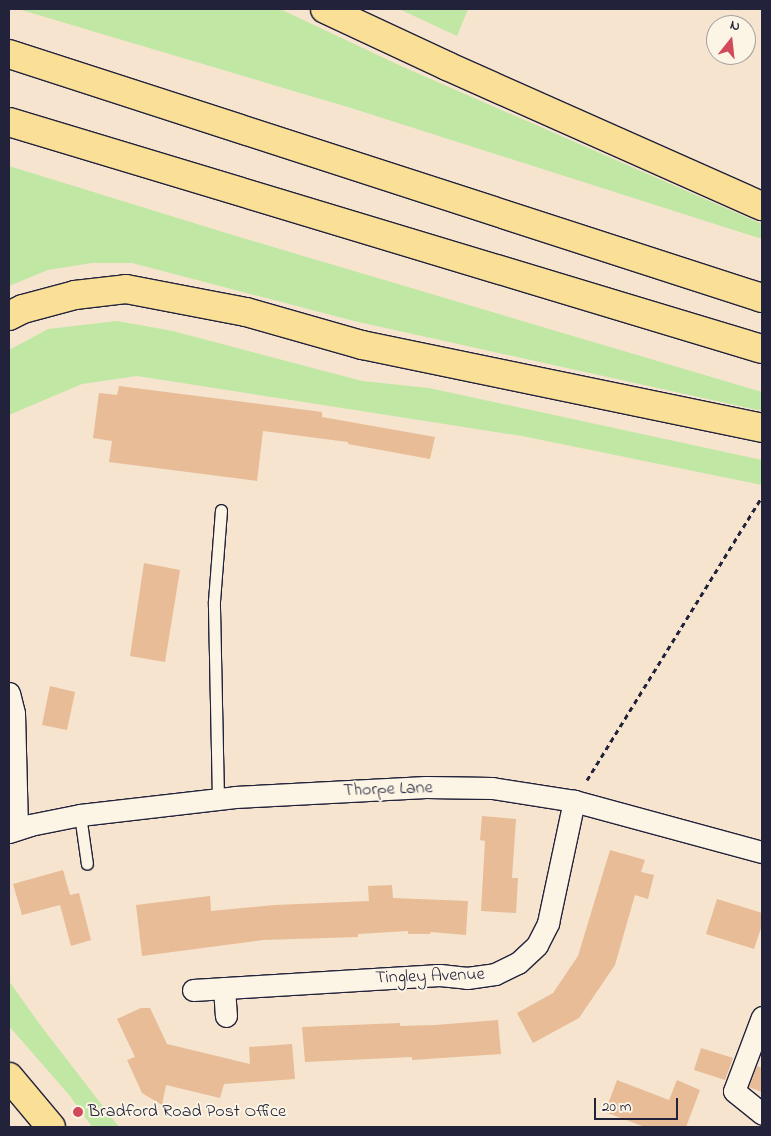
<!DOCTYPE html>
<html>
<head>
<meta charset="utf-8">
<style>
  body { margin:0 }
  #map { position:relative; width:771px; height:1136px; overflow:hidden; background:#f6e4ce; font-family:"Indie Flower",sans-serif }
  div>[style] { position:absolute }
  .green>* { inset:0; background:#c0e8a4 }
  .building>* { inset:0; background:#e7bc97 }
  .path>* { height:3px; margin-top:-1.5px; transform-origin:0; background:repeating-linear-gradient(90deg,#22223b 0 5px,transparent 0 9px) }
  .roads { filter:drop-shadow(1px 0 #22223b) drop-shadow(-1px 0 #22223b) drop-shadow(0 1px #22223b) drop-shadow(0 -1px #22223b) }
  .lane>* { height:11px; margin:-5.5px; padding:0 5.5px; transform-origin:5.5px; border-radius:5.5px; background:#fcf5e5 }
  .street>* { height:21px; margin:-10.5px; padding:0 10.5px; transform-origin:10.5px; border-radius:10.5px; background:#fcf5e5 }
  .primary>* { height:28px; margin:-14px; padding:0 14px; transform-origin:14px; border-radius:14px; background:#fadf96 }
  .highway>* { height:28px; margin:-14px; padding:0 14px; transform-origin:14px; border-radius:14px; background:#fadf96 }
  .dots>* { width:14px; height:14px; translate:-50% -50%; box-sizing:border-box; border:2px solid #fcf5e5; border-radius:50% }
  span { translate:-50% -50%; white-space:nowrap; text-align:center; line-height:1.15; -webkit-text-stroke:4px #fcf5e5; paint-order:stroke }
  .street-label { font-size:18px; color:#22223b }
  .poi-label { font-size:18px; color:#22223b }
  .left { translate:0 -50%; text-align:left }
  .frame { position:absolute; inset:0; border:10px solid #22223b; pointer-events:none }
  .north { position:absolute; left:706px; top:15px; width:50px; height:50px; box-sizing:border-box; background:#fcf5e5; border:1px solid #a5a1a1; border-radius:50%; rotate:16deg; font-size:14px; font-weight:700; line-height:20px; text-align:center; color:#22223b }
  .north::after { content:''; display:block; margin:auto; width:18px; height:22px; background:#d1495b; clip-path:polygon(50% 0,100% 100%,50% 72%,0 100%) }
  .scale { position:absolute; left:594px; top:1098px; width:84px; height:22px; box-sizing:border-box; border:2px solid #22223b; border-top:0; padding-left:6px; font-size:15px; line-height:18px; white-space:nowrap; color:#22223b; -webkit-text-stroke:4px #fcf5e5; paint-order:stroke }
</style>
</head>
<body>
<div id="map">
  <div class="green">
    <i style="clip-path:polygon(18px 9px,280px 9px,401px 66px,762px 224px,762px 239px,351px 108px)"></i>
    <i style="clip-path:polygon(399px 9px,468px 9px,457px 36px)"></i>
    <i style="clip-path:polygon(9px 166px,236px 236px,762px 392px,762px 411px,354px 321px,132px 263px,92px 263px,48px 270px,9px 286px)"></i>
    <i style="clip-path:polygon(117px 321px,173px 331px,362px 381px,429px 388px,762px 460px,762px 485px,522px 436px,137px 376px,82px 384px,9px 415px,9px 350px,48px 329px)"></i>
    <i style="clip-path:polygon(9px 981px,41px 1026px,119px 1127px,92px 1127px,70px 1096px,9px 1026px)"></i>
  </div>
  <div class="building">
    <i style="clip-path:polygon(119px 386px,322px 412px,322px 417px,435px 437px,430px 459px,348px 444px,348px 442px,263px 431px,257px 481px,109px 462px,112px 441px,93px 438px,99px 393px,117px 395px)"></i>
    <i style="clip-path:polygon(144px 563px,180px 570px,165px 662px,130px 656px)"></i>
    <i style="clip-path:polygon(50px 686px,75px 692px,67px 730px,42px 725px)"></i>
    <i style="clip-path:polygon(482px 816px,516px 819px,512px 878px,518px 878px,516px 913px,481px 911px,485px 841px,480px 840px)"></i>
    <i style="clip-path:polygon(610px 850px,645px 860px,641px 872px,654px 875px,648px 899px,635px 895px,615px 965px,579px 1018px,533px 1043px,517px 1013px,553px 993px,578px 956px)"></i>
    <i style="clip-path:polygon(63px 870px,70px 895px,79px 893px,91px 940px,71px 946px,60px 905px,22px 915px,13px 884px)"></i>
    <i style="clip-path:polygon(392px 885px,393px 898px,468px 901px,466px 935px,431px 932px,430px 934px,408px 934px,408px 931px,358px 934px,358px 937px,263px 940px,142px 956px,136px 905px,210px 896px,211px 911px,275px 905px,369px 901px,368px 886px)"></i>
    <i style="clip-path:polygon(717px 899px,762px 913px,762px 925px,754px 949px,706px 934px)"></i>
    <i style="clip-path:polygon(141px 1008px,150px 1008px,167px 1044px,250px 1064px,249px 1047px,292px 1044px,295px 1079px,224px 1084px,220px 1098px,166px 1085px,162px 1105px,142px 1093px,127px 1060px,135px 1057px,117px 1019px)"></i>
    <i style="clip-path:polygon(498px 1020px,501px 1054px,412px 1060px,412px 1057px,305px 1062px,302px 1027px,400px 1023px,400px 1026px,435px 1025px)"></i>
    <i style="clip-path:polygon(701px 1048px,733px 1058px,725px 1080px,694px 1070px)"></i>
    <i style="clip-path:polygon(757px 1066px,762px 1068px,762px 1092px,749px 1087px)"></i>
    <i style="clip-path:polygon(617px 1080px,669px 1100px,677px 1080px,700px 1090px,686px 1127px,645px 1127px,605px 1112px)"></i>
  </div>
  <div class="path">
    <i style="left:587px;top:780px;width:333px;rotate:-58.3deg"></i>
  </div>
  <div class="roads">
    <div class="lane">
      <i style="left:218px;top:799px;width:198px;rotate:-91.2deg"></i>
      <i style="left:214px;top:601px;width:91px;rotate:-85.6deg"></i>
      <i style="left:80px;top:815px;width:49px;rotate:81.9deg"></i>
    </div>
    <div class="street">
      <i style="left:9px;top:693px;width:21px;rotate:76deg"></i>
      <i style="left:14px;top:713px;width:116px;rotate:88.5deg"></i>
      <i style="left:9px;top:832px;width:22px;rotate:-18deg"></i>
      <i style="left:30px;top:825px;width:51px;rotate:-11.3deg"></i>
      <i style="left:80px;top:815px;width:156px;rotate:-6.6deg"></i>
      <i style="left:235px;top:797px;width:191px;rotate:-3deg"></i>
      <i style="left:426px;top:787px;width:66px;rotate:0.9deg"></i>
      <i style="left:492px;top:788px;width:83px;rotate:9deg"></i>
      <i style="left:574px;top:801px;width:195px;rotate:15.2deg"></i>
      <i style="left:224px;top:988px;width:28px;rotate:86deg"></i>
      <i style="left:193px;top:990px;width:247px;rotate:-3.5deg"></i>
      <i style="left:440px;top:975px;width:27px;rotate:6deg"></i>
      <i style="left:467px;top:978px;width:28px;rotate:-8deg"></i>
      <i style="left:495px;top:974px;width:25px;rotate:-26deg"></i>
      <i style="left:518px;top:963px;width:26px;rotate:-43deg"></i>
      <i style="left:537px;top:945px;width:25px;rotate:-63deg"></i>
      <i style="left:548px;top:923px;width:125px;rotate:-78deg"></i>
      <i style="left:762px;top:1017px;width:79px;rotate:110.7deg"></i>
      <i style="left:734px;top:1091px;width:36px;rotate:39deg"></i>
    </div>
    <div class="primary">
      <i style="left:9px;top:1077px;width:65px;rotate:50deg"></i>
    </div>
    <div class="highway">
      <i style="left:325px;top:9px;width:135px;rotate:25deg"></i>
      <i style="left:447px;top:66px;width:345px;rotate:24deg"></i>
      <i style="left:9px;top:54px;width:792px;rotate:17.95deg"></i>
      <i style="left:9px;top:122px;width:786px;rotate:16.78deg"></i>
      <i style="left:9px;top:316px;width:16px;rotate:-27deg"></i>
      <i style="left:23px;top:309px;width:54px;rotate:-15.1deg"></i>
      <i style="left:75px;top:295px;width:51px;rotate:-6.7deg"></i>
      <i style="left:126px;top:289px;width:122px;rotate:10.9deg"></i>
      <i style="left:246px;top:312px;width:121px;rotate:15.9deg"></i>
      <i style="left:362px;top:345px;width:409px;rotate:11.7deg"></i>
    </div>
  </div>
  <div class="dots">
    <i style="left:78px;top:1112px;background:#d1495b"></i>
  </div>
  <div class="street-label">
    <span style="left:388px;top:790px;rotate:-2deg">Thorpe Lane</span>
    <span style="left:430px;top:977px;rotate:-2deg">Tingley Avenue</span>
  </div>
  <div class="poi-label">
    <span class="left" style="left:88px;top:1112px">Bradford Road Post Office</span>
  </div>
  <div class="frame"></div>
  <div class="north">N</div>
  <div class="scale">20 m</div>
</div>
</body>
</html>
